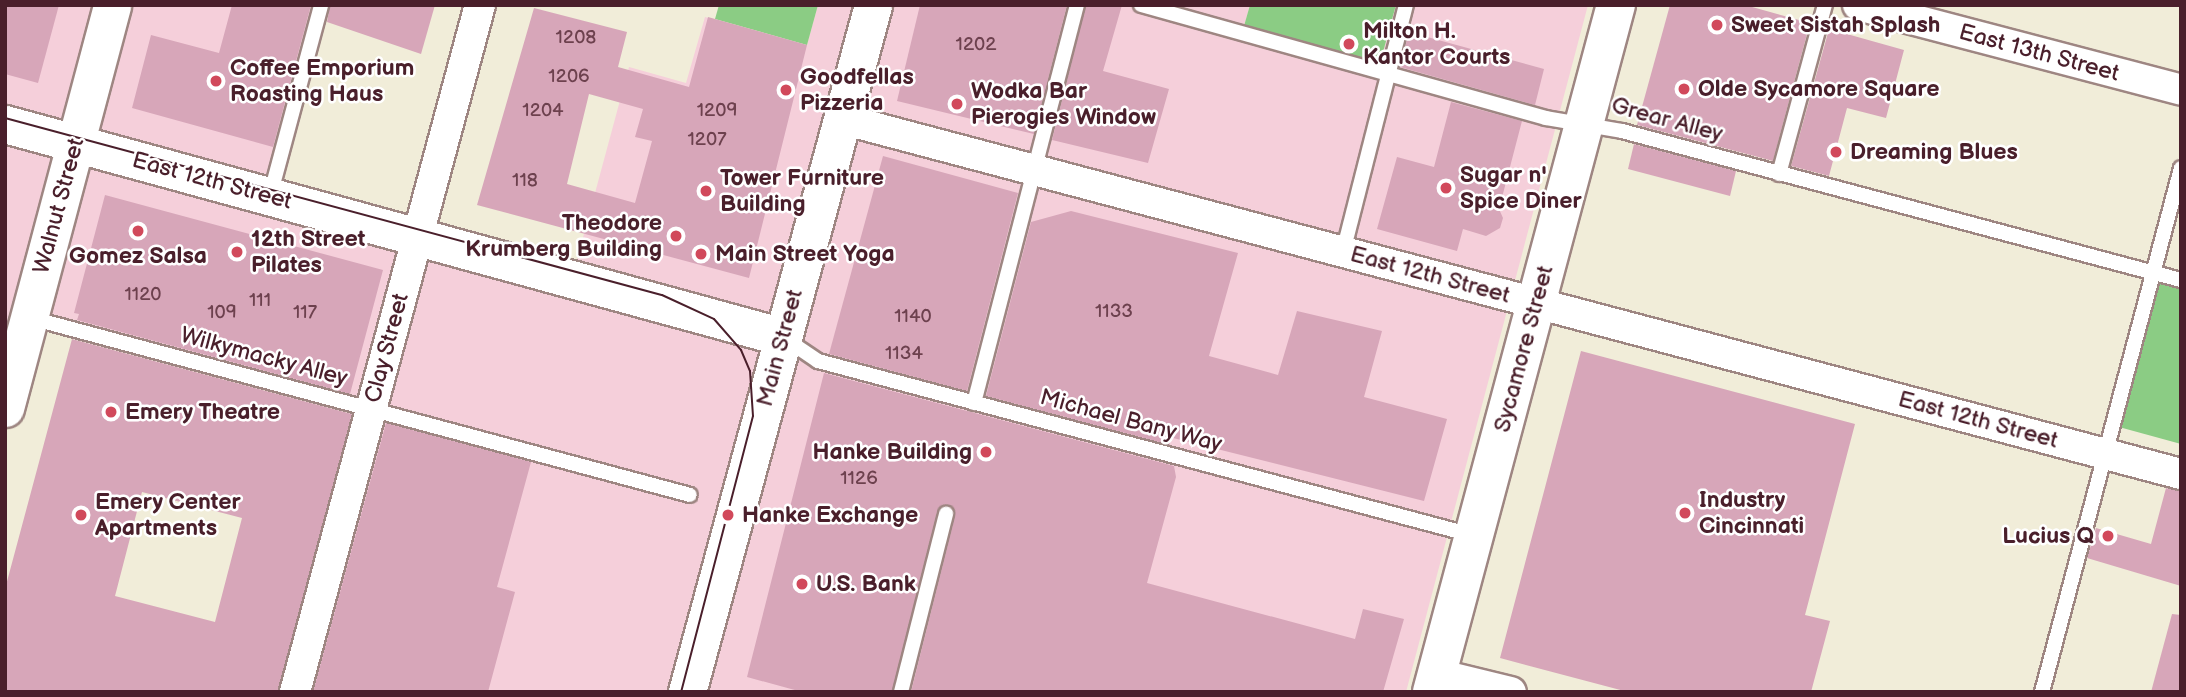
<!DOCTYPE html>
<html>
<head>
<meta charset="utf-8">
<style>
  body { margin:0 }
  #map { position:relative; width:2186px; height:697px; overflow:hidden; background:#f1edd9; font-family:"Balsamiq Sans",sans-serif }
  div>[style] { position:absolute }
  .built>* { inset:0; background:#f5cfda }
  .green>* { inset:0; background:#8bcc84 }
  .building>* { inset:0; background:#d7a6b9 }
  .roads { filter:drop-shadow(2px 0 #9e8682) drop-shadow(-2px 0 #9e8682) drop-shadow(0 2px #9e8682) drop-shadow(0 -2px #9e8682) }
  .service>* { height:14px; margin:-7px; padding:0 7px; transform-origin:7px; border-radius:7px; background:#fff }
  .minor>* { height:30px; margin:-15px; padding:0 15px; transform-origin:15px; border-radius:15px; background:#fff }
  .tertiary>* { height:37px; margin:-18.5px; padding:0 18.5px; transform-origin:18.5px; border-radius:18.5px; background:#fff }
  .secondary>* { height:38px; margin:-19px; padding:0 19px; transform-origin:19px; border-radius:19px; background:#fff }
  .tram>* { height:2px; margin:-1px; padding:0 1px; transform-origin:1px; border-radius:1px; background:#4a1f2b }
  .dots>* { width:19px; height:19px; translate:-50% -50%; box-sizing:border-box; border:4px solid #fff; border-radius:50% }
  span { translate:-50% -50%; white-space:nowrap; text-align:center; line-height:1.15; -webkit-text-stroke:5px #fff; paint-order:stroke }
  .number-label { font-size:19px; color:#6d414e }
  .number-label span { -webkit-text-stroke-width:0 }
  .poi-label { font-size:23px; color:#4a1f2b; font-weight:700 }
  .left { translate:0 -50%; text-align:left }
  .right { translate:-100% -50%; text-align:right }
  .street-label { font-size:23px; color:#4a1f2b }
  .frame { position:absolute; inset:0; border:7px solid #4a1f2b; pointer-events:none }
</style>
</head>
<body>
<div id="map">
  <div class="built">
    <i style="clip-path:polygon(5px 5px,317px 5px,264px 200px,571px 282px,629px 67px,686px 83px,705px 17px,807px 45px,818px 5px,1250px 5px,1244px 26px,1380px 62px,1396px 5px,1588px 5px,1406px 692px,306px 692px,382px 405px,35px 312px,5px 408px)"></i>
  </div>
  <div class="green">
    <i style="clip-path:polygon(719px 5px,818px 5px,807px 45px,715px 19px)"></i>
    <i style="clip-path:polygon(1250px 5px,1396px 5px,1380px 63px,1244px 26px)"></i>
    <i style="clip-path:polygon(2159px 278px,2181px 284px,2181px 444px,2119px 427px)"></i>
  </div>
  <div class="building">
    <i style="clip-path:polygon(5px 5px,59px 5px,38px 83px,5px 74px)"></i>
    <i style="clip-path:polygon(232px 5px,311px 5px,273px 147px,132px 108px,151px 35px,219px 53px)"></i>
    <i style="clip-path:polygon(330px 5px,435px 5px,421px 54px,327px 22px)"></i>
    <i style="clip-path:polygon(920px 5px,1067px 5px,1034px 134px,897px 101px)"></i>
    <i style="clip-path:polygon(1086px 5px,1122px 5px,1103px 71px,1169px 89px,1148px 163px,1052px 140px)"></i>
    <i style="clip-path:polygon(1670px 5px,1745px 5px,1810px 23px,1773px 161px,1637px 125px)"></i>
    <i style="clip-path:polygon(evenodd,534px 8px,627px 32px,618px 67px,689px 87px,708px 17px,807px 45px,749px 278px,477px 205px,534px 8px,589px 94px,643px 109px,635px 137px,652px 141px,635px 203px,567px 184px,589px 94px)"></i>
    <i style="clip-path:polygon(1829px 29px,1904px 50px,1886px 118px,1847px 108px,1829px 176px,1791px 166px)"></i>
    <i style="clip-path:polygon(1409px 32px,1544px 69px,1535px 105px,1400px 67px)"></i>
    <i style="clip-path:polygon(1451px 102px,1522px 121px,1499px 209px,1503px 218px,1500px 228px,1486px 236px,1463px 229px,1457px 251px,1377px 229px,1397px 157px,1434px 167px)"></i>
    <i style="clip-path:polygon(1634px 144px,1736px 171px,1730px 196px,1628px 169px)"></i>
    <i style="clip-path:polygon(883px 156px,1018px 193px,967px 391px,829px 354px)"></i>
    <i style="clip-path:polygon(105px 195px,383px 270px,350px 394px,77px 320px,79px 314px,74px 313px)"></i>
    <i style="clip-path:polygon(1071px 211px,1238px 253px,1209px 356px,1278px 375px,1297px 311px,1382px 331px,1364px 397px,1447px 419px,1424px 501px,1169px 437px,1170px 445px,986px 396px,1031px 222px)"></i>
    <i style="clip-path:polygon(evenodd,72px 339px,352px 414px,278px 692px,5px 692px,5px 589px,72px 339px,142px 492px,242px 518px,215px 622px,115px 596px,142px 492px)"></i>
    <i style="clip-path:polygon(1581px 351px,1855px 424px,1805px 615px,1830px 621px,1811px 692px,1628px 692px,1500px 658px)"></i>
    <i style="clip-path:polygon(824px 373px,1174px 466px,1176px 477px,1147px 583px,1355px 639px,1363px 609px,1404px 619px,1383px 692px,911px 692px,955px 516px,948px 505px,937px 512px,892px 692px,802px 692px,747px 677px)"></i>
    <i style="clip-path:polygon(386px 423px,531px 462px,497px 587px,515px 592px,488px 692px,313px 692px)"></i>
    <i style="clip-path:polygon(2166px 488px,2181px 491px,2181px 586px,2087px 558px,2096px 528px,2151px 544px)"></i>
    <i style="clip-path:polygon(2172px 614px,2181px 615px,2181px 692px,2151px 692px)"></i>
  </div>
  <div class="roads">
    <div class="service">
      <i style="left:1141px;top:5px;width:420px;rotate:15.6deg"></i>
      <i style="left:1546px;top:118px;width:77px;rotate:9.7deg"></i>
      <i style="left:1622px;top:131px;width:579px;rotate:14.93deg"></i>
      <i style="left:1779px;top:174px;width:175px;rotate:-74.8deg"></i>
      <i style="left:270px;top:196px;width:198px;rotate:-75deg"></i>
      <i style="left:1343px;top:252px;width:255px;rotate:-75.7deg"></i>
      <i style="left:31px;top:318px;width:682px;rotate:15.03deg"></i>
      <i style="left:784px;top:338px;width:41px;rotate:34.1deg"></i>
      <i style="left:818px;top:361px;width:677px;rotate:14.9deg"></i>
      <i style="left:974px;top:403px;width:411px;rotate:-75.5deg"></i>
      <i style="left:901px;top:692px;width:184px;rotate:-75.8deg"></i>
      <i style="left:2042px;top:692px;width:542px;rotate:-75.14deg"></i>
    </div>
    <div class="minor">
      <i style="left:1858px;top:5px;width:334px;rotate:14.7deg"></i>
      <i style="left:842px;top:119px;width:1385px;rotate:14.85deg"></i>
      <i style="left:1437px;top:674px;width:76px;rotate:13.7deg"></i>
      <i style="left:295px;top:692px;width:711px;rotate:-74.93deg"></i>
    </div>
    <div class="tertiary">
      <i style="left:5px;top:124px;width:807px;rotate:15.31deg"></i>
      <i style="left:5px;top:408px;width:417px;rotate:-75.1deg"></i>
      <i style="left:687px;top:692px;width:712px;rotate:-74.85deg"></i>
    </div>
    <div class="secondary">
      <i style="left:1432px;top:692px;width:711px;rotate:-75.01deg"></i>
    </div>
  </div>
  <div class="tram">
    <i style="left:5px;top:118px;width:680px;rotate:15.08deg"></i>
    <i style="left:662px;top:295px;width:57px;rotate:24.8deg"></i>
    <i style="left:714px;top:319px;width:41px;rotate:48.9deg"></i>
    <i style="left:741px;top:350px;width:23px;rotate:67deg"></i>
    <i style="left:750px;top:371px;width:45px;rotate:86.2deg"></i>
    <i style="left:753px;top:416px;width:285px;rotate:104.6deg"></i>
  </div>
  <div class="dots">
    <i style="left:1717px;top:25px;background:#d1495b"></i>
    <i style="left:1349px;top:44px;background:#d1495b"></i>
    <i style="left:216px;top:81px;background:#d1495b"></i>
    <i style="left:1684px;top:89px;background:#d1495b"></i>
    <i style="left:786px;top:90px;background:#d1495b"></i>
    <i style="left:957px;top:104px;background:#d1495b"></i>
    <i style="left:1836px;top:152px;background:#d1495b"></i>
    <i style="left:1446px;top:188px;background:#d1495b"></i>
    <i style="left:706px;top:191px;background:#d1495b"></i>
    <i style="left:138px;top:231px;background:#d1495b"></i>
    <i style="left:676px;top:236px;background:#d1495b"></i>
    <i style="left:237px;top:252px;background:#d1495b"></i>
    <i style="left:701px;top:254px;background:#d1495b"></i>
    <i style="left:111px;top:412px;background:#d1495b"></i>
    <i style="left:986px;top:452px;background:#d1495b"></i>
    <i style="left:1685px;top:513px;background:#d1495b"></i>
    <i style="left:81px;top:515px;background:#d1495b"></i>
    <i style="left:728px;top:515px;background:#d1495b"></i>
    <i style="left:2108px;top:536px;background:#d1495b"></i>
    <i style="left:802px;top:584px;background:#d1495b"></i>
  </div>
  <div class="number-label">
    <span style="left:576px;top:38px">1208</span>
    <span style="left:976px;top:45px">1202</span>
    <span style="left:569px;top:77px">1206</span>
    <span style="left:543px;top:111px">1204</span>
    <span style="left:717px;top:111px">1209</span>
    <span style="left:707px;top:140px">1207</span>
    <span style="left:525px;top:181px">118</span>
    <span style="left:143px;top:295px">1120</span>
    <span style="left:260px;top:301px">111</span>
    <span style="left:1114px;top:312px">1133</span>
    <span style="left:222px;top:313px">109</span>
    <span style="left:305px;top:313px">117</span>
    <span style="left:913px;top:317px">1140</span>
    <span style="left:904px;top:354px">1134</span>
    <span style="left:859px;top:479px">1126</span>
  </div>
  <div class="poi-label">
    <span class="left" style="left:1731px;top:25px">Sweet Sistah Splash</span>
    <span class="left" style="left:1363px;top:44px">Milton H.<br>Kantor Courts</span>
    <span class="left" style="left:230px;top:81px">Coffee Emporium<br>Roasting Haus</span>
    <span class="left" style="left:800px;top:90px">Goodfellas<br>Pizzeria</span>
    <span class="left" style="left:1698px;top:89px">Olde Sycamore Square</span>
    <span class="left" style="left:971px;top:104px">Wodka Bar<br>Pierogies Window</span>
    <span class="left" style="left:1850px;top:152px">Dreaming Blues</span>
    <span class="left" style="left:1460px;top:188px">Sugar n'<br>Spice Diner</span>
    <span class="left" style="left:720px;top:191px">Tower Furniture<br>Building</span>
    <span class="right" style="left:662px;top:236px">Theodore<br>Krumberg Building</span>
    <span class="left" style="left:251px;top:252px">12th Street<br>Pilates</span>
    <span class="left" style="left:715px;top:254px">Main Street Yoga</span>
    <span style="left:138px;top:256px">Gomez Salsa</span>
    <span class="left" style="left:125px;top:412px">Emery Theatre</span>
    <span class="right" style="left:972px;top:452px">Hanke Building</span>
    <span class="left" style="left:1699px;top:513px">Industry<br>Cincinnati</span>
    <span class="left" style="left:95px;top:515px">Emery Center<br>Apartments</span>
    <span class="left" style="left:742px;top:515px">Hanke Exchange</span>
    <span class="right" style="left:2094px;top:536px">Lucius Q</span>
    <span class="left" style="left:816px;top:584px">U.S. Bank</span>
  </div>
  <div class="street-label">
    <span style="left:2039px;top:53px;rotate:15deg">East 13th Street</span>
    <span style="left:1667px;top:120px;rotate:15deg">Grear Alley</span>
    <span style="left:212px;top:181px;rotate:15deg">East 12th Street</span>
    <span style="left:59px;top:206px;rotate:-75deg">Walnut Street</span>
    <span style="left:1430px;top:275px;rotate:15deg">East 12th Street</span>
    <span style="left:387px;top:348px;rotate:-75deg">Clay Street</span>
    <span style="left:780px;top:348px;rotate:-75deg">Main Street</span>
    <span style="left:1524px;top:349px;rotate:-75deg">Sycamore Street</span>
    <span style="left:264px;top:357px;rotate:15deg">Wilkymacky Alley</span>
    <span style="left:1978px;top:420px;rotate:15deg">East 12th Street</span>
    <span style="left:1131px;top:421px;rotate:15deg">Michael Bany Way</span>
  </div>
  <div class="frame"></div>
</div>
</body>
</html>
